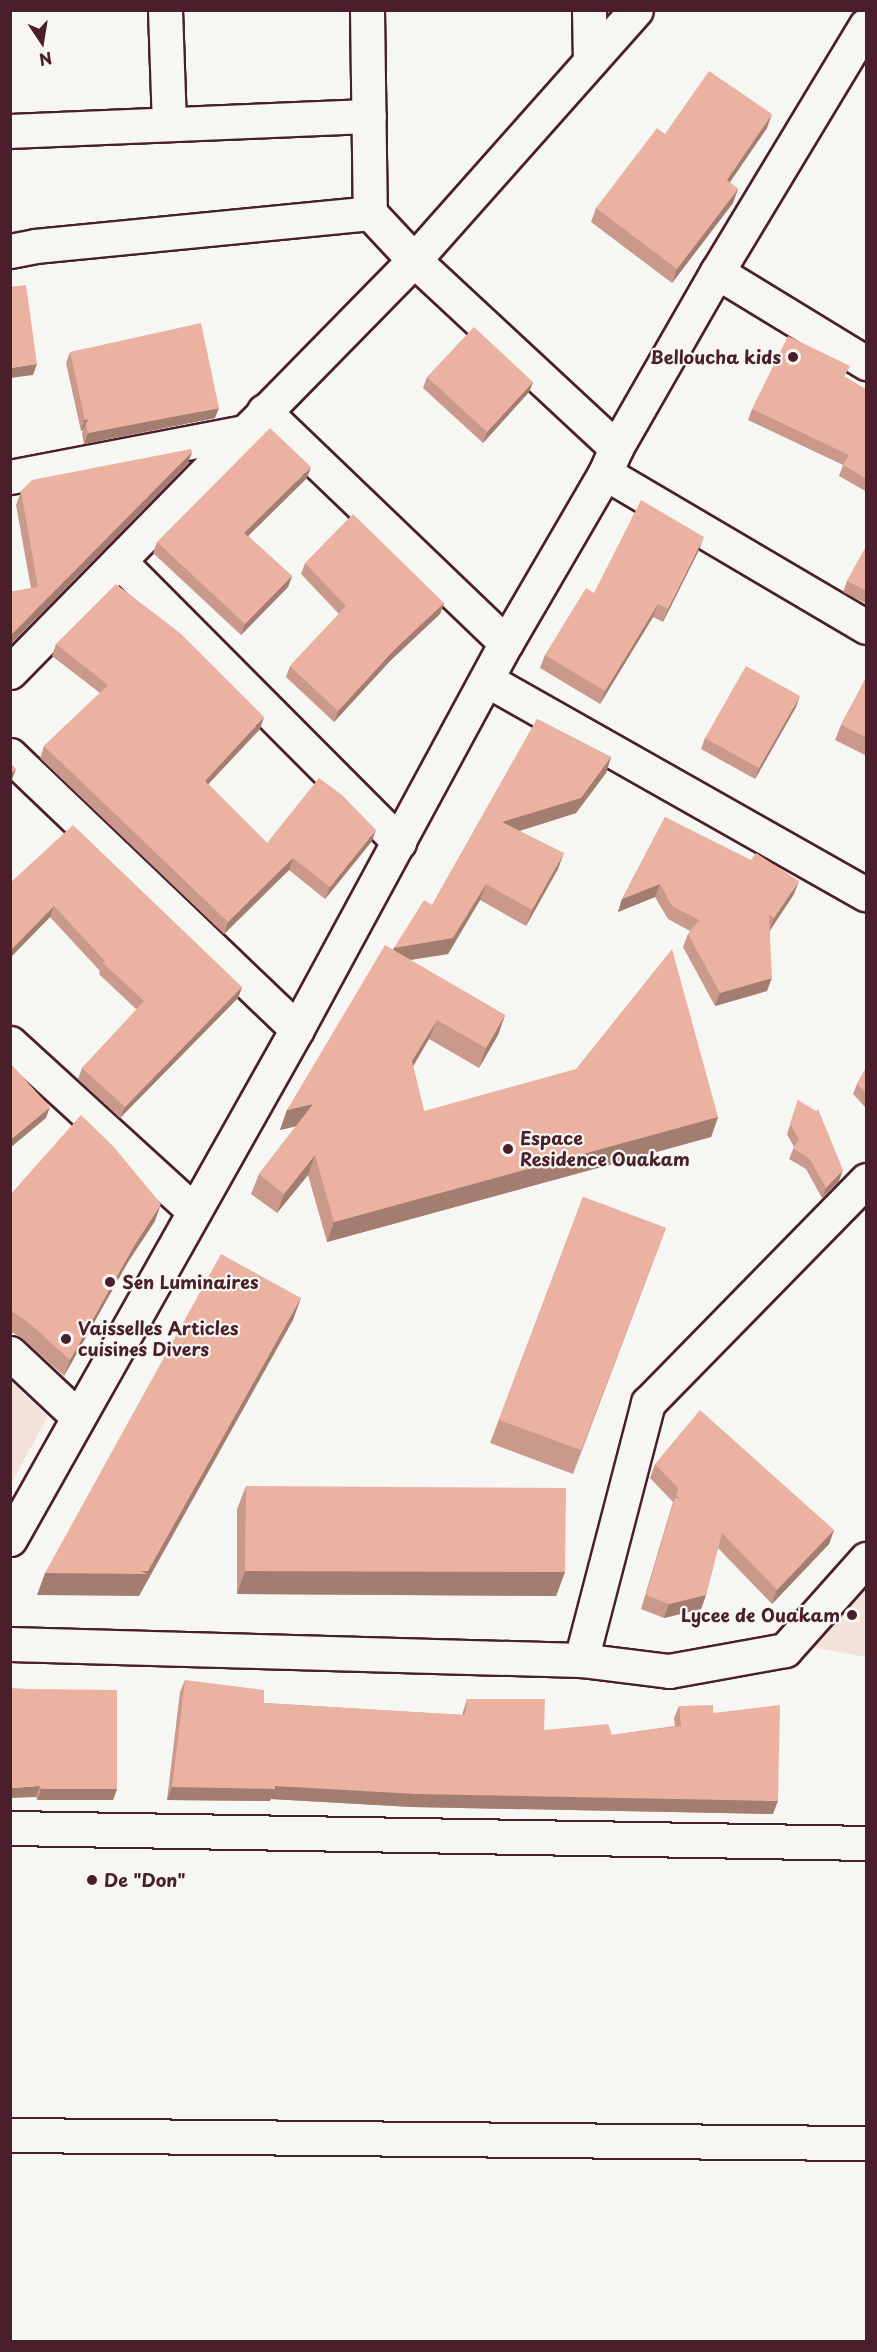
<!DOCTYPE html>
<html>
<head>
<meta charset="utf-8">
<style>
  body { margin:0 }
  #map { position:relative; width:877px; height:2352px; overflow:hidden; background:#f6f6f2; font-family:"Playpen Sans",sans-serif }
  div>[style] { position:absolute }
  .built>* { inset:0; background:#f3e2da }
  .roads { filter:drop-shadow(2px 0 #4a1f2b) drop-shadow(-2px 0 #4a1f2b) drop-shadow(0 2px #4a1f2b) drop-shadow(0 -2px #4a1f2b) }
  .minor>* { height:33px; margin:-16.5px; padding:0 16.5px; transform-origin:16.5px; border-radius:16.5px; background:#f6f6f2 }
  .tertiary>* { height:33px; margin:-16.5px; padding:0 16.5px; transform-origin:16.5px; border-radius:16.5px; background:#f6f6f2 }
  .wall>* { inset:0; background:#ca998b }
  .shaded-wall>* { inset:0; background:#a47d71 }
  .building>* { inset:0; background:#ebb2a2 }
  .dots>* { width:16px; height:16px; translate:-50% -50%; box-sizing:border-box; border:3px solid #f6f6f2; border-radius:50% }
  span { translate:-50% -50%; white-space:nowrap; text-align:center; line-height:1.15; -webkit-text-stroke:4.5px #f6f6f2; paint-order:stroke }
  .poi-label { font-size:18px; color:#4a1f2b; font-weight:700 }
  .right { translate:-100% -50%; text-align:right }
  .left { translate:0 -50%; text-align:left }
  .frame { position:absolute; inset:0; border:12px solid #4a1f2b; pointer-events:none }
  .north { position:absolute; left:12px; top:12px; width:60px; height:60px; -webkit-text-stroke:4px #f6f6f2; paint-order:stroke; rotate:168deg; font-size:16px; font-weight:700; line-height:24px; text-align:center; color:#4a1f2b }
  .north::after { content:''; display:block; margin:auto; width:21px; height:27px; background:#4a1f2b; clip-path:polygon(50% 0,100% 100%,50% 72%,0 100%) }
</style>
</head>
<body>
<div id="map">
  <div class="built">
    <i style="clip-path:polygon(11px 1382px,48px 1416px,11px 1484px)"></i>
    <i style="clip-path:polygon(866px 1583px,866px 1657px,807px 1646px)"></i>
  </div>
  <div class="roads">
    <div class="minor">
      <i style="left:165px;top:10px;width:114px;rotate:88deg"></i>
      <i style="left:367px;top:10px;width:203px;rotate:89.2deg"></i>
      <i style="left:370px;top:213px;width:64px;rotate:46.9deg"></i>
      <i style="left:414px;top:260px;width:276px;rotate:42.9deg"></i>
      <i style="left:589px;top:10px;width:51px;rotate:88.9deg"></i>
      <i style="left:10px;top:131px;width:359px;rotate:-2.4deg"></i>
      <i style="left:10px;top:251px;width:25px;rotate:-11deg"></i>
      <i style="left:35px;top:246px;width:337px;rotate:-5.6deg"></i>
      <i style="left:717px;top:272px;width:175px;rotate:31.4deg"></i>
      <i style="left:264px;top:411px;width:335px;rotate:43.8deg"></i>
      <i style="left:605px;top:473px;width:303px;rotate:30.5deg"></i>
      <i style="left:10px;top:477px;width:238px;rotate:-10.9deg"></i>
      <i style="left:119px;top:561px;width:397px;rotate:45.1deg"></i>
      <i style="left:10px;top:672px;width:577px;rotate:-45.56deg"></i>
      <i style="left:414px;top:260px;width:334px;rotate:-48.4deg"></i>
      <i style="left:487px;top:680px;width:435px;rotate:29.5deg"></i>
      <i style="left:10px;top:755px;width:397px;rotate:43.7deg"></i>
      <i style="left:10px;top:1043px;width:249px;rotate:42.4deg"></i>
      <i style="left:10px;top:1353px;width:92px;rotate:43.2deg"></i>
      <i style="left:10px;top:1644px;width:571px;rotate:1.61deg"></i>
      <i style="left:581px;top:1660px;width:89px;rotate:7.1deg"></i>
      <i style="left:669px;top:1671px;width:118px;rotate:-10.3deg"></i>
      <i style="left:785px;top:1650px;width:122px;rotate:-48.3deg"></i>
      <i style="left:581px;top:1660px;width:266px;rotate:-75.4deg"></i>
      <i style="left:648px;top:1403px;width:312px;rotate:-45.6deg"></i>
      <i style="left:10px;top:2135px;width:856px;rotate:0.54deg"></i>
    </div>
    <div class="tertiary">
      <i style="left:10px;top:1539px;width:585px;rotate:-60.63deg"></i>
      <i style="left:297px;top:1029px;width:439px;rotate:-61.6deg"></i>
      <i style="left:506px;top:643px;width:197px;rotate:-59.8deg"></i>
      <i style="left:605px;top:473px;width:27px;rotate:-66deg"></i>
      <i style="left:616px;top:448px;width:203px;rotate:-60.2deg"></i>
      <i style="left:717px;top:272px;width:288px;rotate:-58.9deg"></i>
      <i style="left:10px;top:1828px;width:856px;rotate:1deg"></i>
    </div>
  </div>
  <div class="wall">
    <i style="clip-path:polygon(767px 128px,729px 182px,738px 189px,733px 203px,672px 283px,591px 222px,596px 208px,665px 134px)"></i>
    <i style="clip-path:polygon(70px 352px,215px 418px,84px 444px,82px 434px,83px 430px,81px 431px,66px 363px)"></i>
    <i style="clip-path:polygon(427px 377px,533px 382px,529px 392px,483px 443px,423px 388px)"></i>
    <i style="clip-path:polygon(845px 377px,867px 390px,867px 492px,839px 476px,843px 465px,748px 420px,752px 409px)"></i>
    <i style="clip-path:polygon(192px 452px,187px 465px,10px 645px,10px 592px,31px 588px,16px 505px,21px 491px)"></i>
    <i style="clip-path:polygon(307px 478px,248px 536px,292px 576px,288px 587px,241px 635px,153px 553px,157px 542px)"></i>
    <i style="clip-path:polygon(867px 545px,867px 604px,843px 592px,847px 581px)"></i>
    <i style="clip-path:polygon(699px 550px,663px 622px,653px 617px,600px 704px,540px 668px,545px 655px,594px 593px)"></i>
    <i style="clip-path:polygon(305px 563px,444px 603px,440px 614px,390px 661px,334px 722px,286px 677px,290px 666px,339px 614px,301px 574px)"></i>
    <i style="clip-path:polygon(56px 644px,260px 729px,208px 784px,267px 843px,372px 841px,325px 899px,289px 870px,224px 934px,40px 758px,44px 746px,100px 693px,52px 656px)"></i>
    <i style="clip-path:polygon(867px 676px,867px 756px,835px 740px,841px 725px)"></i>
    <i style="clip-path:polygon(796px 707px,755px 779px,701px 749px,705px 738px)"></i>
    <i style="clip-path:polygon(537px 719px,611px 757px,606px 773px,576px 813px,519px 831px,558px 869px,526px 926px,480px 900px,448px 954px,410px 960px,505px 1015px,498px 1035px,479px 1068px,429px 1039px,413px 1066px,424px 1111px,718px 1117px,711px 1137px,327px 1242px,308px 1175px,277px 1213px,251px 1194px,259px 1174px,296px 1126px,280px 1130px,287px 1110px,394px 948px,432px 905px)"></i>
    <i style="clip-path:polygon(665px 817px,794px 894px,770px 931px,767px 991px,715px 1006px,683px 947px,688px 934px,690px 931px,668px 919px,655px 897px,618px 912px,622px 899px)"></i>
    <i style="clip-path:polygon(10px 883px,242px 987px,238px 998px,120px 1118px,78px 1079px,82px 1068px,137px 1010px,99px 974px,100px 971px,50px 917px,10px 958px)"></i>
    <i style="clip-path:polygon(867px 1066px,867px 1109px,853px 1094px,857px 1084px)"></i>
    <i style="clip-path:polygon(798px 1100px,839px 1181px,822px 1198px,806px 1169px,789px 1159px,794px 1147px,787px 1134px)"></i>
    <i style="clip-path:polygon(10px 1195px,155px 1221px,128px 1262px,64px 1376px,23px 1339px,10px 1331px)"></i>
    <i style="clip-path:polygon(583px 1197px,666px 1228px,573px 1474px,490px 1443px)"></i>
    <i style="clip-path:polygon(655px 1464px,834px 1530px,829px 1544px,772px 1604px,718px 1548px,706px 1595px,701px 1609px,664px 1618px,641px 1609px,673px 1502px,650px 1478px)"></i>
    <i style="clip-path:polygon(246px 1486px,565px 1572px,556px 1596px,237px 1594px,237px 1509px)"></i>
    <i style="clip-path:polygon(185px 1680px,264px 1703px,462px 1715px,467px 1699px,544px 1730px,612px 1735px,675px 1726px,674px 1718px,679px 1706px,713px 1713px,773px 1814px,412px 1807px,271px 1799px,270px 1801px,167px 1800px,180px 1692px)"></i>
    <i style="clip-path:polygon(10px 1688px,117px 1789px,113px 1800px,37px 1800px)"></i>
  </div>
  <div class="shaded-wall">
    <i style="clip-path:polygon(772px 114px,767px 128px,722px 194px,727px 180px)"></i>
    <i style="clip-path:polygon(738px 189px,733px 203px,672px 283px,677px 269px)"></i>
    <i style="clip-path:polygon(37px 364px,33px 375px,10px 378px,10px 368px)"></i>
    <i style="clip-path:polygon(533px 382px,529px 392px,483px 443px,487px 432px)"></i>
    <i style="clip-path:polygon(219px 408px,215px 418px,84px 444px,88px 433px)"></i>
    <i style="clip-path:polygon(89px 419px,86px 423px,83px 430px,81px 431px,85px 420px)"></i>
    <i style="clip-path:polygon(192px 452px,187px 465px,10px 645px,10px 636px)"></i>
    <i style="clip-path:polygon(311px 467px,307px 478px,240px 544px,244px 533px)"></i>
    <i style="clip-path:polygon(704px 537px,699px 550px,663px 622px,668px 609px)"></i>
    <i style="clip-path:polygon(292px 576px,288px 587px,241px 635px,245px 624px)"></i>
    <i style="clip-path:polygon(444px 603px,440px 614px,390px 661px,334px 722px,338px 711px,394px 650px)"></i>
    <i style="clip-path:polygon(658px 604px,653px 617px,600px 704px,605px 691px)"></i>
    <i style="clip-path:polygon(800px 696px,796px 707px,755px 779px,759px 768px)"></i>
    <i style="clip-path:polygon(264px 717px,260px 729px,201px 792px,205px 781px)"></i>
    <i style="clip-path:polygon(611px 757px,606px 773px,576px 813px,497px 838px,502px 822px)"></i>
    <i style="clip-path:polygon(16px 769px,11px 782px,10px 783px,10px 774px)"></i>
    <i style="clip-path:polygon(376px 830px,372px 841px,325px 899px,330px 887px)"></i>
    <i style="clip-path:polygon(564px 853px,558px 869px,526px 926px,532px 910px)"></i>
    <i style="clip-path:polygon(293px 858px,289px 870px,224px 934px,228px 922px)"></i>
    <i style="clip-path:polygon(799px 881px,794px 894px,769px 931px,774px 918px)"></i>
    <i style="clip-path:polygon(486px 884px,480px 900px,448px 954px,389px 963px,394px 948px)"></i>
    <i style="clip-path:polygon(660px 884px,655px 897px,618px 912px,622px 899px)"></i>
    <i style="clip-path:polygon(54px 906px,50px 917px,10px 958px,10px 951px)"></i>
    <i style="clip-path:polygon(772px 978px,767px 991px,715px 1006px,720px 993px)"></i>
    <i style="clip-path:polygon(242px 987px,238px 998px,120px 1118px,125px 1107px)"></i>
    <i style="clip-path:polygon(505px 1015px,498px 1035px,479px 1068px,486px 1048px)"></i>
    <i style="clip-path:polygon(437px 1020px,429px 1039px,405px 1080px,412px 1061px)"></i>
    <i style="clip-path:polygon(313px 1104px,306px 1124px,280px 1130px,287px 1110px)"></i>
    <i style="clip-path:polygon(50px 1107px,46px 1118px,10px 1148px,10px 1140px)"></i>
    <i style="clip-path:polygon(718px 1117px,711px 1137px,327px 1242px,334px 1222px)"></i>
    <i style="clip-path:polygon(315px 1155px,308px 1175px,277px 1213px,284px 1194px)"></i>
    <i style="clip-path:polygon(843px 1170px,839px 1181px,822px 1198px,826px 1188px)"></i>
    <i style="clip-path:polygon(161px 1204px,155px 1221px,128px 1262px,64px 1376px,70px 1360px,134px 1246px)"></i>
    <i style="clip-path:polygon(301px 1298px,293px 1320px,139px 1596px,37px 1595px,45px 1573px)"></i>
    <i style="clip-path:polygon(834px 1530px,829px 1544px,772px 1604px,777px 1590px)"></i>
    <i style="clip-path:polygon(245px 1571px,565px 1572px,556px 1596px,237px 1594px)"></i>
    <i style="clip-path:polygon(706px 1595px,701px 1609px,664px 1618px,669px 1604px)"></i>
    <i style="clip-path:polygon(40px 1786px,36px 1797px,10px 1798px,10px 1788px)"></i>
    <i style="clip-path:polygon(275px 1786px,778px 1801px,773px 1814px,412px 1807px,271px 1799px,270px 1801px,167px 1800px,172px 1787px)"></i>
    <i style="clip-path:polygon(41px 1789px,117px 1789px,113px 1800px,37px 1800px)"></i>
  </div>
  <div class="building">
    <i style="clip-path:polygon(709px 71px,772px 114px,727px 180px,738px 189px,677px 269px,596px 208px,657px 128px,665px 134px)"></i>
    <i style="clip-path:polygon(26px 285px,37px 364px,10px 368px,10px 287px)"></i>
    <i style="clip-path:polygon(201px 323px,219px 408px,88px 433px,86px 423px,89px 419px,85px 420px,70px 352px)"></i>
    <i style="clip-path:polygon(474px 327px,533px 382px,487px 432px,427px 377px)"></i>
    <i style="clip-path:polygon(788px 336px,850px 366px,844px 377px,867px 390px,867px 479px,843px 465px,849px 455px,752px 409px)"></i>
    <i style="clip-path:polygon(270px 428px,311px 467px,244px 533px,292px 576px,245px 624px,157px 542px)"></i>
    <i style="clip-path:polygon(191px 449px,192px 452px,10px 636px,10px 592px,38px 587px,21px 491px,32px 480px)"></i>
    <i style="clip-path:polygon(641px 500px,704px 537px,668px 609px,658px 604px,605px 691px,545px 655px,586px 588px,594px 593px)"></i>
    <i style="clip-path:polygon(353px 514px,444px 603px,394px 650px,338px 711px,290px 666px,346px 606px,305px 563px)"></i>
    <i style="clip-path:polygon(867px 545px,867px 591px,847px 581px)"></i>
    <i style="clip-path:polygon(116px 584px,180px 633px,264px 717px,205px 781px,267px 843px,319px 778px,342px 795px,376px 830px,330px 887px,293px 858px,228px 922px,44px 746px,108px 685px,56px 644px)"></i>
    <i style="clip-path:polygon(746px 666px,800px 696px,759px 768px,705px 738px)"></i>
    <i style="clip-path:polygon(867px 676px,867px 738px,841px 725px)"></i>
    <i style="clip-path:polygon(537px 719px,611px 757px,581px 798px,502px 822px,564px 853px,532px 910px,486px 884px,453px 938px,394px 948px,424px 900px,432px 905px)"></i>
    <i style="clip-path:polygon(10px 763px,16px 769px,10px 774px)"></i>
    <i style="clip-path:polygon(665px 817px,751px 860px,756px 853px,799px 881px,774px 918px,769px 915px,772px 978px,720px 993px,688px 934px,699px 920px,672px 906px,660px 884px,622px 899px)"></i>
    <i style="clip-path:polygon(73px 825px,242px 987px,125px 1107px,82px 1068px,144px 1001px,103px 963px,105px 961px,54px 906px,10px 951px,10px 883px)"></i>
    <i style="clip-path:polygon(385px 945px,505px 1015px,486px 1048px,437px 1020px,412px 1061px,424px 1111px,576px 1069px,672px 949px,718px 1117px,334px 1222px,315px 1155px,284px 1194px,259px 1174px,313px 1104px,287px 1110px)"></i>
    <i style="clip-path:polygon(10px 1063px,50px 1107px,10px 1140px)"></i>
    <i style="clip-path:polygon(867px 1066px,867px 1094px,857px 1084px)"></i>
    <i style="clip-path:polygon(798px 1100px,816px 1111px,818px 1109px,843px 1170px,826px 1188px,810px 1159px,793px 1148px,799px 1139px,790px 1124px)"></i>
    <i style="clip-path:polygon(81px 1115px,113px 1146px,161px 1204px,134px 1246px,70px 1360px,29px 1323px,10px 1310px,10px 1195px)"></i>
    <i style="clip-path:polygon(583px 1197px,666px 1228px,581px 1450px,499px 1420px)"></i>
    <i style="clip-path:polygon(221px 1254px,301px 1298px,148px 1571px,141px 1571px,147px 1574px,45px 1573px)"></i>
    <i style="clip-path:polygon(700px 1410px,834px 1530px,777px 1590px,722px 1533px,706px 1595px,669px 1604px,646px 1595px,675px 1498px,681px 1498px,676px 1496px,678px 1488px,655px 1464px)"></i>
    <i style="clip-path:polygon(246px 1486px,566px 1488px,565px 1572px,245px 1571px)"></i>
    <i style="clip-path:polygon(185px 1680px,264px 1690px,264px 1703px,465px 1715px,467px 1699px,545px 1699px,544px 1730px,608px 1724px,612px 1735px,681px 1726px,679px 1706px,713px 1705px,713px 1713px,780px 1705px,778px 1801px,416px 1794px,275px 1786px,275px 1789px,172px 1787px)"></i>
    <i style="clip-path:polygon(10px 1688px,29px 1689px,117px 1690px,117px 1789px,41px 1789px,40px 1786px,10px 1788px)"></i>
  </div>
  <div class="dots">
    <i style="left:793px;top:357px;background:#4a1f2b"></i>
    <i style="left:508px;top:1149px;background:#4a1f2b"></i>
    <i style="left:110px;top:1282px;background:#4a1f2b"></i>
    <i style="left:66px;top:1339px;background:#4a1f2b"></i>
    <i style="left:852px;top:1615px;background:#4a1f2b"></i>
    <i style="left:92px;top:1880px;background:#4a1f2b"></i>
  </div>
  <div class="poi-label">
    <span class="right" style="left:781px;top:357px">Belloucha kids</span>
    <span class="left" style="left:520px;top:1149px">Espace<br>Residence Ouakam</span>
    <span class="left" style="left:122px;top:1282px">Sen Luminaires</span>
    <span class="left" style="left:78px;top:1339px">Vaisselles Articles<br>cuisines Divers</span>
    <span class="right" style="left:840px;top:1615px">Lycee de Ouakam</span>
    <span class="left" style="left:104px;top:1880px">De "Don"</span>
  </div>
  <div class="frame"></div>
  <div class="north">N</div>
</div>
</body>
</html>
